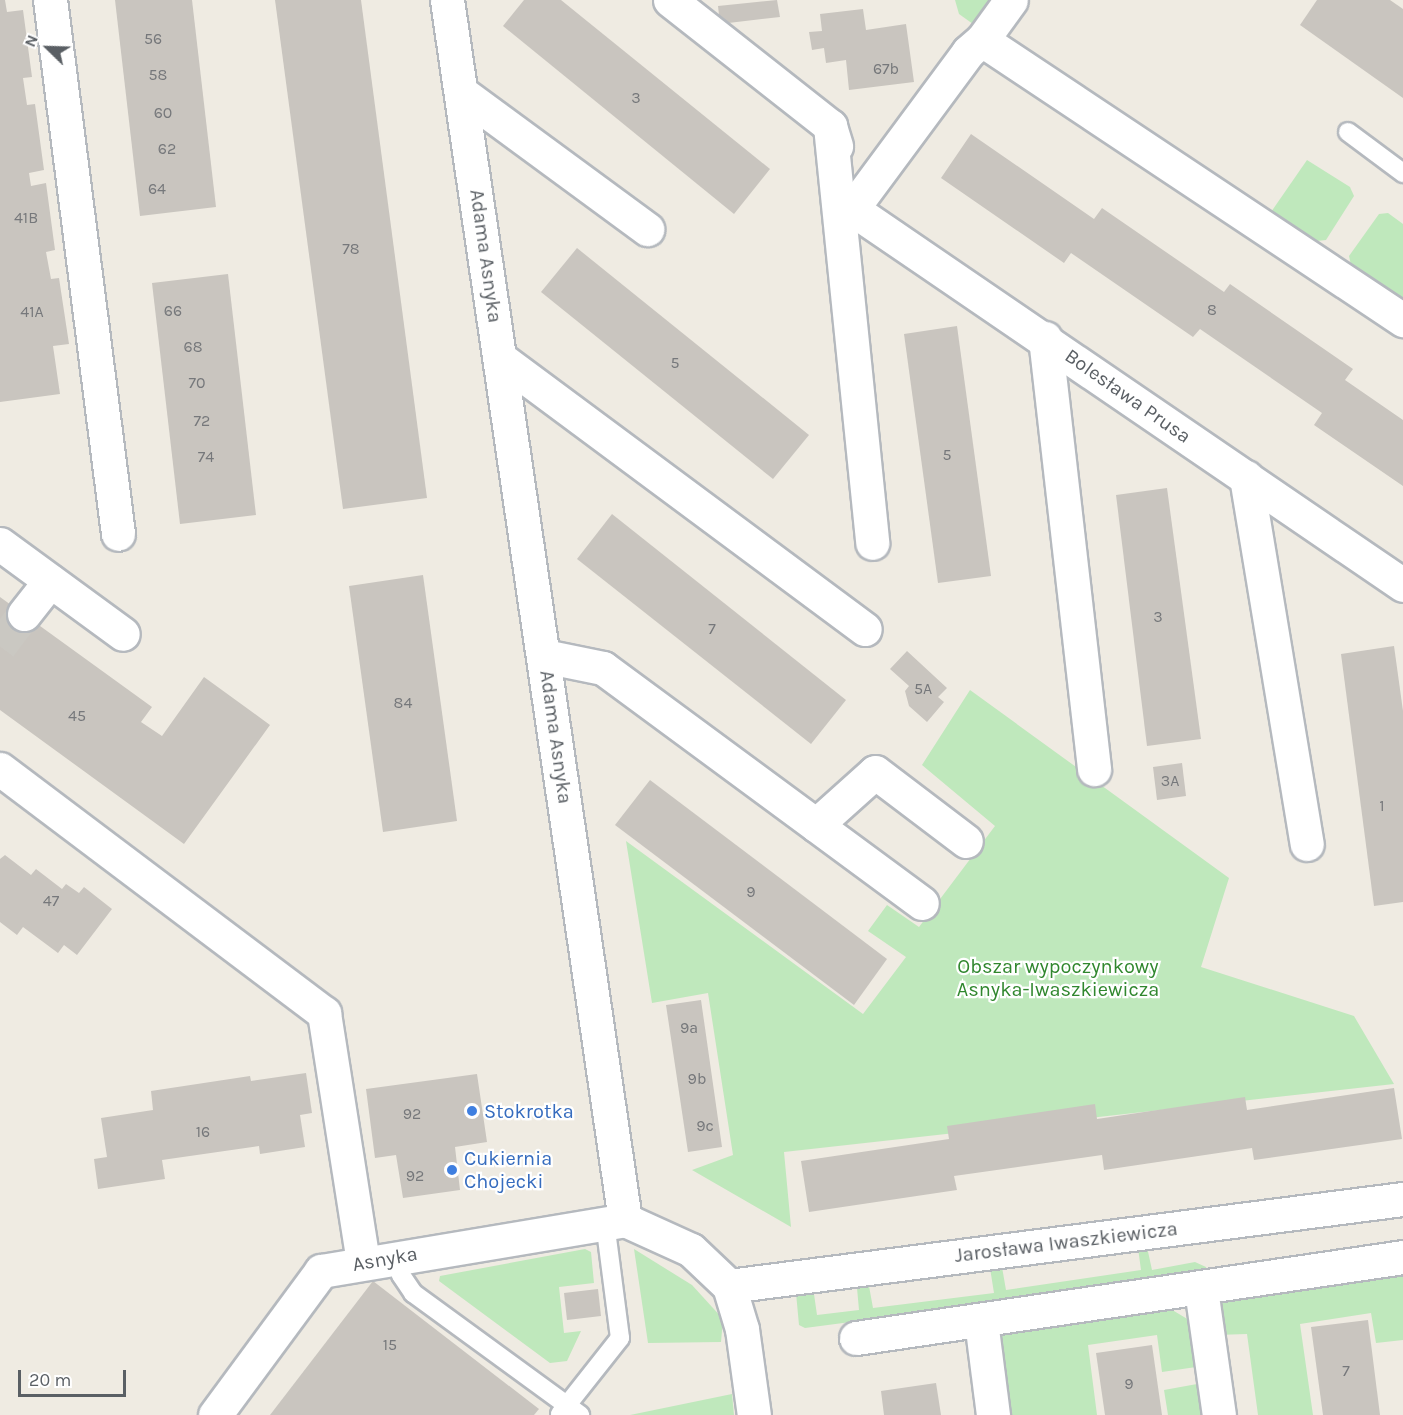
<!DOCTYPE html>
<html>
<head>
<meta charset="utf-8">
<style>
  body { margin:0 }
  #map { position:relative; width:1403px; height:1415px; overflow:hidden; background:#efebe2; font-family:Karla,sans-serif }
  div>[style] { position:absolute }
  .green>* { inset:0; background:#bfe8bc }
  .building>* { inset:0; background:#c9c5bf }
  .street-tunnel>* { height:33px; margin-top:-16.5px; transform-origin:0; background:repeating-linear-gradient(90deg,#cac8c2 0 33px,transparent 0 49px) }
  .roads { filter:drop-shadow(2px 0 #b5b9be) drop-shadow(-2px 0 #b5b9be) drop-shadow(0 2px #b5b9be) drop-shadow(0 -2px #b5b9be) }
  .lane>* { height:18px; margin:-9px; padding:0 9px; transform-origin:9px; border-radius:9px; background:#fff }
  .street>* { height:33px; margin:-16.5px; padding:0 16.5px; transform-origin:16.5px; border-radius:16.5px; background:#fff }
  .dots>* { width:16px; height:16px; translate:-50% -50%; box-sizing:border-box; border:3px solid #fff; border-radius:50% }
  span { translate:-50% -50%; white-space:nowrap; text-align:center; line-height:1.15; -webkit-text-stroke:4.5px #fff; paint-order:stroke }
  .number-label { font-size:16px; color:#76787b }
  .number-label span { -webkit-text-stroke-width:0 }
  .street-label { font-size:20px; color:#5a5f64 }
  .park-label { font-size:20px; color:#30872e }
  .shop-label { font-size:20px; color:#366cbe }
  .left { translate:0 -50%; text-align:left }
  .north { position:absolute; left:18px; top:18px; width:60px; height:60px; -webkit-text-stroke:4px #fff; paint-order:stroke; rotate:293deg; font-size:16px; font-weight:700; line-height:24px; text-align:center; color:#5a5f64 }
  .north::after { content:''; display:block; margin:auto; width:21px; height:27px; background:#5a5f64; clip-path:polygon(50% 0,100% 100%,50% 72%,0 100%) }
  .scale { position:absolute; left:18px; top:1370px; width:108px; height:27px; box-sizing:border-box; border:3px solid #5a5f64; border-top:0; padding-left:8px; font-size:18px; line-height:21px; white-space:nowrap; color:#5a5f64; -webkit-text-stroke:4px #fff; paint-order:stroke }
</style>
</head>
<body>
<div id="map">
  <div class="green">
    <i style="clip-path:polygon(955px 0,1000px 0,987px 20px,973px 24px,959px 14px)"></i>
    <i style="clip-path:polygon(1307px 160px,1350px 187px,1354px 196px,1326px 240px,1308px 242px,1269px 215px)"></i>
    <i style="clip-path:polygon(1388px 213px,1403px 224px,1403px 301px,1351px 265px,1349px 256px,1379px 214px)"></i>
    <i style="clip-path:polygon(970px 690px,1229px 878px,1201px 967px,1354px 1016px,1394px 1084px,784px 1152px,791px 1227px,692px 1170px,733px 1155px,708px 993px,652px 1003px,626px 841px,863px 1014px,906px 957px,868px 931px,887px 905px,919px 927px,995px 826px,922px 765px)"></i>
    <i style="clip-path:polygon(1147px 1247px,1152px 1270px,1195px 1262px,1206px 1267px,1208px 1275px,805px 1328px,799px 1325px,796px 1293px,807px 1290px,814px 1294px,817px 1315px,859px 1310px,857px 1288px,869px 1286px,873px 1308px,994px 1293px,990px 1268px,1002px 1267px,1006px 1290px,1141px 1270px,1138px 1248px)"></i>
    <i style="clip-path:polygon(585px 1249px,591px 1252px,594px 1283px,559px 1287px,564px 1333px,581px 1331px,567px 1361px,550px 1363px,439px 1281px,440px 1276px)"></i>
    <i style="clip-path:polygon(634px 1249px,692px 1285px,723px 1319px,721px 1342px,648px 1343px)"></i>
    <i style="clip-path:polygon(1403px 1267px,1403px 1340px,1376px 1343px,1371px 1313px,1300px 1324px,1313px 1415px,1258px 1415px,1247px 1334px,1216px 1335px,1221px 1299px)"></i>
    <i style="clip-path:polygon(1159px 1302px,1189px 1320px,1196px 1367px,1162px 1372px,1157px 1335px,1088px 1345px,1097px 1415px,1003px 1415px,993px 1342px,1001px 1327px)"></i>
    <i style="clip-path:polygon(1197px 1384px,1201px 1415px,1168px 1415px,1164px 1390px)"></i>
    <i style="clip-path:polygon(732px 1394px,734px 1415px,630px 1415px)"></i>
  </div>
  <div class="building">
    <i style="clip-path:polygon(0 0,5px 0,7px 12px,23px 10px,32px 77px,23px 78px,27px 105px,35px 104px,44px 170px,29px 173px,31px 186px,46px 183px,55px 250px,46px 252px,51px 279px,59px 278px,69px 344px,53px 346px,60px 394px,0 402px)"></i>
    <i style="clip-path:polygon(115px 0,192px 0,216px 207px,140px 216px)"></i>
    <i style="clip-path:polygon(275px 0,361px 0,427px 498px,343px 509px)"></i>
    <i style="clip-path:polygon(524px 0,561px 0,770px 169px,734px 214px,503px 26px)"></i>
    <i style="clip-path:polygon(777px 0,780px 17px,720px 24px,718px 6px)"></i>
    <i style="clip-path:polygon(1317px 0,1390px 0,1403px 9px,1403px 98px,1300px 25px)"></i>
    <i style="clip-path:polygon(863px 9px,866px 30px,906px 24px,914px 82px,849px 90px,846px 60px,826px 63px,824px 48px,812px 50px,809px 32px,822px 31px,820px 14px)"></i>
    <i style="clip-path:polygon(971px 134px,1094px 219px,1102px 208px,1224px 292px,1230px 284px,1353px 369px,1345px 380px,1403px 420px,1403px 486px,1314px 425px,1322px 413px,1200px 329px,1193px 337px,1071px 253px,1064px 263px,941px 178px)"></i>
    <i style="clip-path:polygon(577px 248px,809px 435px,773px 479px,541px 292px)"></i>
    <i style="clip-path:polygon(228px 274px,256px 515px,180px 524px,152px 283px)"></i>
    <i style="clip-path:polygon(957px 326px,991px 576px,938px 583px,904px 334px)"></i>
    <i style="clip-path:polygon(1167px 488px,1201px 739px,1147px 746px,1116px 495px)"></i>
    <i style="clip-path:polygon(612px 514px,846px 700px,811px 744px,577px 559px)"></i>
    <i style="clip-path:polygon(423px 575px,457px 821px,383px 832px,349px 586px)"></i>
    <i style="clip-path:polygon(0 597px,152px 707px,141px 722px,162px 736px,204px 677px,270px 725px,184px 844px,0 710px)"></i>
    <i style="clip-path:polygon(1394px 646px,1403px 711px,1403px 902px,1374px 906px,1341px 654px)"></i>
    <i style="clip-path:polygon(907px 651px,947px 688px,938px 697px,944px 702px,927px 722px,909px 706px,905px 691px,909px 686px,890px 669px)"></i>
    <i style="clip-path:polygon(1182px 763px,1186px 796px,1157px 800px,1153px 767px)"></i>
    <i style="clip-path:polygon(650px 780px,887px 959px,854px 1005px,615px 825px)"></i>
    <i style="clip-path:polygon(5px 855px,31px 875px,36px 869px,62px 889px,66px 884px,79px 893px,84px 887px,112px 909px,77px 955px,64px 945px,58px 953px,23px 927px,17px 935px,0 922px,0 859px)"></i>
    <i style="clip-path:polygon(701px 1000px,722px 1147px,688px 1152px,666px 1005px)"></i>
    <i style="clip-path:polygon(306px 1073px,312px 1113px,300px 1115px,305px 1147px,260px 1154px,259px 1146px,162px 1160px,165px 1179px,98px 1189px,94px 1159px,107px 1157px,101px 1118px,153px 1110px,151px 1091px,250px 1076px,251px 1081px)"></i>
    <i style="clip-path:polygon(477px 1074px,487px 1142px,455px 1147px,460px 1190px,403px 1198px,396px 1155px,375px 1158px,366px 1089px)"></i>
    <i style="clip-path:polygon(1394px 1088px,1402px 1139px,1254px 1160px,1252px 1148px,1104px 1170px,1102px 1155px,954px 1176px,957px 1190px,809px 1212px,801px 1161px,949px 1139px,947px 1126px,1095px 1104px,1097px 1119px,1245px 1097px,1247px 1110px)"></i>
    <i style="clip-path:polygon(373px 1281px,539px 1409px,534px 1415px,270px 1415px)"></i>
    <i style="clip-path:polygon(598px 1289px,601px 1316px,567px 1320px,564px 1293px)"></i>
    <i style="clip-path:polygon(1368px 1320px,1380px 1415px,1323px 1415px,1311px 1327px)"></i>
    <i style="clip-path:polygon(1152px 1345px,1162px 1415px,1105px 1415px,1096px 1353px)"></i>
    <i style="clip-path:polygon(936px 1383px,941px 1415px,884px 1415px,881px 1391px)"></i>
  </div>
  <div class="street-tunnel">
    <i style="left:0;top:646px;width:40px;rotate:-53deg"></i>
  </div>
  <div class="roads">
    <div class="lane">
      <i style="left:1348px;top:132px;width:69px;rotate:36.7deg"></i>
      <i style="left:399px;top:1256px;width:19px;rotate:84deg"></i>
      <i style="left:401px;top:1275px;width:22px;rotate:56deg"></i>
      <i style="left:413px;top:1293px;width:207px;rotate:36.1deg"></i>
      <i style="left:560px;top:1414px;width:97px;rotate:-51.7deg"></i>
      <i style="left:620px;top:1338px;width:116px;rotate:-97.4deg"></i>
    </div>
    <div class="street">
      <i style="left:50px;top:0;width:538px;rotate:82.74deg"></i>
      <i style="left:447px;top:0;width:1233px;rotate:81.7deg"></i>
      <i style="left:625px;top:1220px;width:72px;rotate:24.4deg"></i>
      <i style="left:691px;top:1250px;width:52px;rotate:43.5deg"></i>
      <i style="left:729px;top:1286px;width:45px;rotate:73.2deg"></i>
      <i style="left:742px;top:1329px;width:87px;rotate:82.1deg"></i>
      <i style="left:670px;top:0;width:204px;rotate:38.2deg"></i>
      <i style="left:830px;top:126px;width:21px;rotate:73deg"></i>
      <i style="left:982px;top:40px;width:49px;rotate:-54.1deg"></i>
      <i style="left:462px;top:93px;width:230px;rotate:36.3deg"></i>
      <i style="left:830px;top:126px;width:419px;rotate:84.2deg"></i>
      <i style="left:852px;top:209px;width:195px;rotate:-53.5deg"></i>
      <i style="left:968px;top:52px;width:18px;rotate:-41deg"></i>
      <i style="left:982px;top:40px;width:506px;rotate:33.63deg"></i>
      <i style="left:852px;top:209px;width:667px;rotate:34.31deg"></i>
      <i style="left:1045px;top:338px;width:434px;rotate:83.5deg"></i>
      <i style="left:501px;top:359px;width:453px;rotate:36.6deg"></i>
      <i style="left:1246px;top:477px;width:372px;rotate:80.6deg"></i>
      <i style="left:0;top:544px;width:152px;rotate:36.2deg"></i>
      <i style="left:24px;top:614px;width:42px;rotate:-51.8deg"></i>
      <i style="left:544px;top:656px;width:60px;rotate:11.5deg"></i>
      <i style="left:603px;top:668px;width:396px;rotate:36.4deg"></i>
      <i style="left:0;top:769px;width:406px;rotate:37deg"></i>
      <i style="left:324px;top:1013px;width:252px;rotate:81.1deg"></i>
      <i style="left:816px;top:825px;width:79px;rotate:-41.9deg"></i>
      <i style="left:875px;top:772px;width:114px;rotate:37.2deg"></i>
      <i style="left:729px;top:1286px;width:680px;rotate:-7.36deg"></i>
      <i style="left:1201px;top:1289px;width:127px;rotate:81.9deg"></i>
      <i style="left:981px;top:1321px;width:95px;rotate:82.7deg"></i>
      <i style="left:856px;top:1338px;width:553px;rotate:-8.42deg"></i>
      <i style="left:215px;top:1415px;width:179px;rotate:-53.6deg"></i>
      <i style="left:321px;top:1271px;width:308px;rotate:-9.5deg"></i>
    </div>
  </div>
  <div class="dots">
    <i style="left:472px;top:1111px;background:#3f7fe0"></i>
    <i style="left:452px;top:1170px;background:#3f7fe0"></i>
  </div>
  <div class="number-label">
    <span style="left:153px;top:39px">56</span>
    <span style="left:886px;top:69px">67b</span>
    <span style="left:158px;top:75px">58</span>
    <span style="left:636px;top:98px">3</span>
    <span style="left:163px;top:113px">60</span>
    <span style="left:167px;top:149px">62</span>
    <span style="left:157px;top:189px">64</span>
    <span style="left:26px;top:218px">41B</span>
    <span style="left:351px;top:249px">78</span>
    <span style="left:1212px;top:310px">8</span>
    <span style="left:173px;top:311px">66</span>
    <span style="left:32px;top:312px">41A</span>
    <span style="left:193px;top:347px">68</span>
    <span style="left:675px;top:363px">5</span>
    <span style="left:197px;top:383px">70</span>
    <span style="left:202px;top:421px">72</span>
    <span style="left:947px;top:455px">5</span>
    <span style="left:206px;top:457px">74</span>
    <span style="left:1158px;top:617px">3</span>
    <span style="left:712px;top:629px">7</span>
    <span style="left:923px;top:689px">5A</span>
    <span style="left:403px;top:703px">84</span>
    <span style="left:77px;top:716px">45</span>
    <span style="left:1170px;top:781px">3A</span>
    <span style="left:1382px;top:806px">1</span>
    <span style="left:751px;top:892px">9</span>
    <span style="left:51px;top:901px">47</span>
    <span style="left:689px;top:1028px">9a</span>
    <span style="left:697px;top:1079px">9b</span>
    <span style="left:412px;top:1114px">92</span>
    <span style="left:705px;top:1126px">9c</span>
    <span style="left:203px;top:1132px">16</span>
    <span style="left:415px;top:1176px">92</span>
    <span style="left:390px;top:1345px">15</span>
    <span style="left:1346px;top:1371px">7</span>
    <span style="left:1129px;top:1384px">9</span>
  </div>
  <div class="street-label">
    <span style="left:486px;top:256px;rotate:82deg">Adama Asnyka</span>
    <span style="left:1128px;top:396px;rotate:35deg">Bolesława Prusa</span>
    <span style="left:556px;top:737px;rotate:82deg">Adama Asnyka</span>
    <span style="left:1066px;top:1242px;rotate:-7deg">Jarosława Iwaszkiewicza</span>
    <span style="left:385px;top:1259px;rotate:-10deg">Asnyka</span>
  </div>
  <div class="park-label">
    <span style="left:1058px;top:978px">Obszar wypoczynkowy<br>Asnyka-Iwaszkiewicza</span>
  </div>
  <div class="shop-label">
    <span class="left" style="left:484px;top:1111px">Stokrotka</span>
    <span class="left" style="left:464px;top:1170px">Cukiernia<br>Chojecki</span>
  </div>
  <div class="north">N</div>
  <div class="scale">20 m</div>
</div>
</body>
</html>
